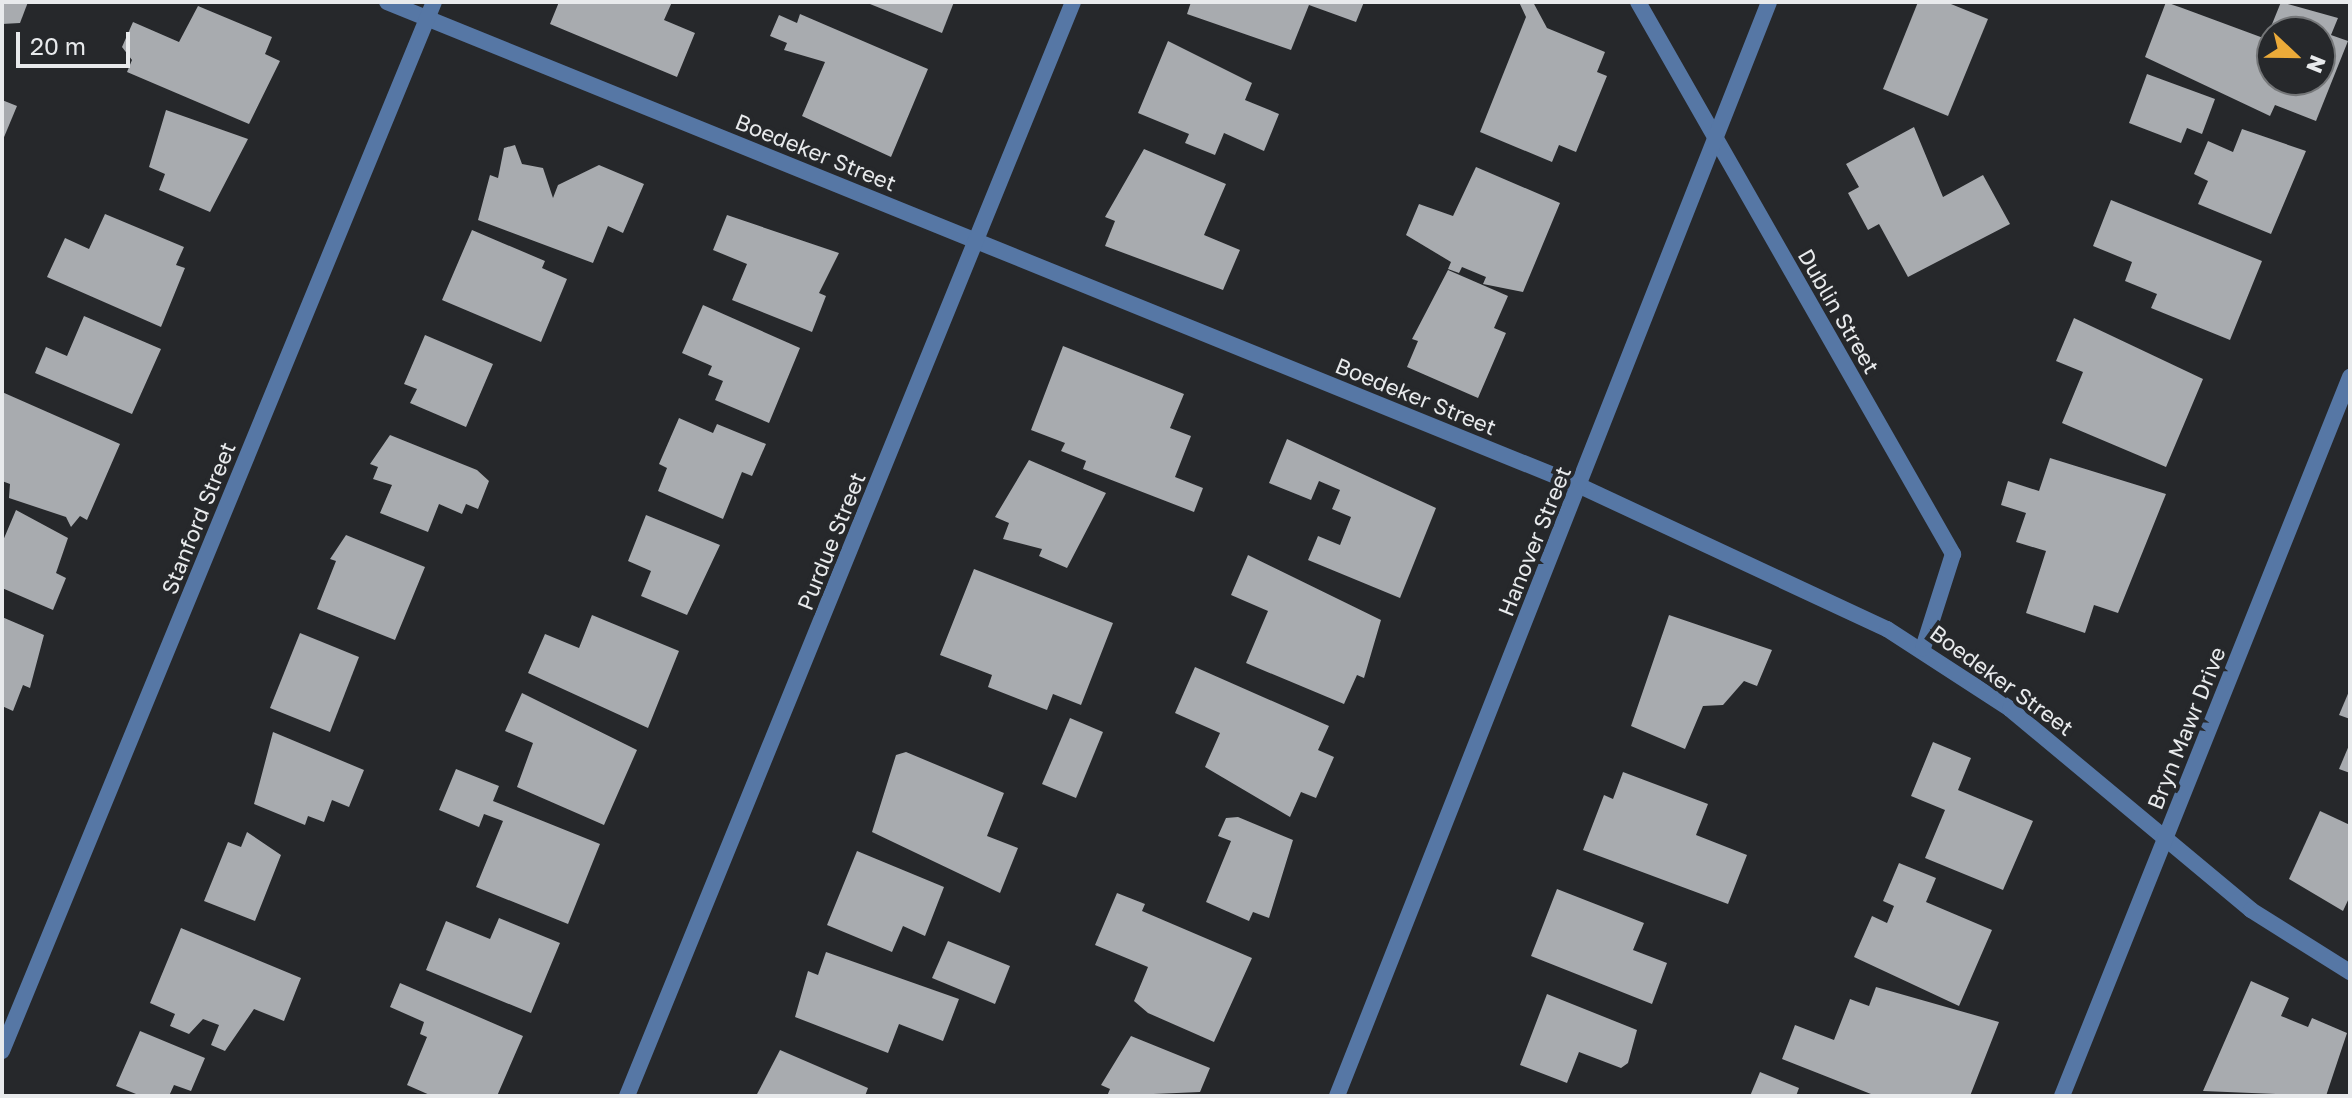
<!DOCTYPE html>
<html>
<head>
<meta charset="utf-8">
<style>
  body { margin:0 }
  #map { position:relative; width:2352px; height:1098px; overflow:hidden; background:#26282b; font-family:"Golos Text",sans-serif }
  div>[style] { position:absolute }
  .building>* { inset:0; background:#a8abaf }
  .street>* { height:16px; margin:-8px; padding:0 8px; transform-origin:8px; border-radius:8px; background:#5677a5 }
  span { translate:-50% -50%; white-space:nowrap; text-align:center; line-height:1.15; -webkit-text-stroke:8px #26282b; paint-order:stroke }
  .street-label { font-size:22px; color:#e8eaec }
  .frame { position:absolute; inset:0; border:4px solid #e8eaec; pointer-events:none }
  .north { position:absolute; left:2256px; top:16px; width:80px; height:80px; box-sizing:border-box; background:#26282b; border:2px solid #747678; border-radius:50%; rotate:112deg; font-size:22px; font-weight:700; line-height:32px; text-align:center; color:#e8eaec }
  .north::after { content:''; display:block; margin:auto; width:28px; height:36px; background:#ebaa39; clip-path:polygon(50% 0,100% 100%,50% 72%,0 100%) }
  .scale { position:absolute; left:16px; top:32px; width:114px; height:36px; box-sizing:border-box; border:4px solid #e8eaec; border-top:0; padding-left:10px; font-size:24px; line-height:28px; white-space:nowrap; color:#e8eaec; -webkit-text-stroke:6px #26282b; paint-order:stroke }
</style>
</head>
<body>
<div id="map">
  <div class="building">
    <i style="clip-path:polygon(2px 2px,28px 2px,20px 23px,2px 24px)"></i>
    <i style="clip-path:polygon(559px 2px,672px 2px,664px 20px,695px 33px,677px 77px,550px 24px)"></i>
    <i style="clip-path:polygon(865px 2px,954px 2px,942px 33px)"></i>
    <i style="clip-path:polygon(1191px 2px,1364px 2px,1356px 22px,1309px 5px,1291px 50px,1187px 14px)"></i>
    <i style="clip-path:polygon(1519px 2px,1533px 2px,1547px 28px,1605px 52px,1597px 72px,1607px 76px,1576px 152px,1559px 145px,1552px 162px,1480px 132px,1526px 17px)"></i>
    <i style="clip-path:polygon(1918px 2px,1946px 2px,1988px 19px,1948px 116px,1883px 89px)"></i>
    <i style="clip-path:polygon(evenodd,2166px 2px,2266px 39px,2281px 2px,2338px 18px,2331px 35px,2348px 41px,2316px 121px,2275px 105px,2270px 116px,2145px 57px,2166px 2px,2272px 32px,2320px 32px,2320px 80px,2272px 80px,2272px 32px)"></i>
    <i style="clip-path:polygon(198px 6px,272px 37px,265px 54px,280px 61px,249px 124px,127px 72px,132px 60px,122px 47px,133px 22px,179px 42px)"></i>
    <i style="clip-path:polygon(800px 14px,928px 69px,891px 157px,802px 116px,825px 62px,784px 50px,787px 43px,770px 36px,779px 15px,797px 23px)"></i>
    <i style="clip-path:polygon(1168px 41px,1252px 83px,1245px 100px,1279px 114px,1264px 151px,1224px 133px,1215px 155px,1185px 143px,1189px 134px,1138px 113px)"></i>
    <i style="clip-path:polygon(2147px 74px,2215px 99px,2202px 134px,2187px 128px,2181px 143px,2129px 123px)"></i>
    <i style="clip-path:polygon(2px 100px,17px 106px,2px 142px)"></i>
    <i style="clip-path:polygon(166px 110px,248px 139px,210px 212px,159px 190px,165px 174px,149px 167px)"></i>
    <i style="clip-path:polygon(1914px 127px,1943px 197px,1983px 175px,2010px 224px,1908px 277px,1879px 224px,1868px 230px,1848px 193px,1859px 187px,1846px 164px)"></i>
    <i style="clip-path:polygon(2242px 129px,2306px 151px,2271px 234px,2198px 204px,2208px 181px,2194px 174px,2208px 141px,2233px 152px)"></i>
    <i style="clip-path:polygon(515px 145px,522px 164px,543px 168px,553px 198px,558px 185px,599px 165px,644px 184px,623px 233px,608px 226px,593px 263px,478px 220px,490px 175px,498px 178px,504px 148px)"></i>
    <i style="clip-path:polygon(1144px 149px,1226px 184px,1204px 235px,1240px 250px,1223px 290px,1105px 246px,1115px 221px,1105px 217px)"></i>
    <i style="clip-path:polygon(1476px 167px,1560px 203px,1523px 292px,1483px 284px,1486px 277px,1462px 267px,1459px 273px,1448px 269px,1451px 262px,1406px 235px,1419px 204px,1453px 216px)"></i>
    <i style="clip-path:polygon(2111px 200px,2262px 261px,2230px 340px,2151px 308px,2157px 294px,2125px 281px,2132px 262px,2093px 246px)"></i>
    <i style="clip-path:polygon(105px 214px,184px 247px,176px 265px,185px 268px,161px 327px,47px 277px,65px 238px,89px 249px)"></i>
    <i style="clip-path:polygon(727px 215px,839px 253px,819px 293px,826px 296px,812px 332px,732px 300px,747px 264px,713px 250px)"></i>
    <i style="clip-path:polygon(472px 230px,545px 261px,542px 268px,567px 279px,541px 342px,442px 300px)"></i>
    <i style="clip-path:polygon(1448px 270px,1508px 296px,1494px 328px,1506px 333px,1478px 398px,1407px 367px,1418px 341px,1412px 339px)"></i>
    <i style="clip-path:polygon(703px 305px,800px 348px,769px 423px,715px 400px,723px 381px,708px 375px,712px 366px,682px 353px)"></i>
    <i style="clip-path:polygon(84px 316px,161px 349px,132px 414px,35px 373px,46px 347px,67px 356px)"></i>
    <i style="clip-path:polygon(2074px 318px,2203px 379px,2166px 467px,2062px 423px,2083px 372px,2056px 361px)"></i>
    <i style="clip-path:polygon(425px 335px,493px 364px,466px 427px,410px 403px,417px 389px,404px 384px)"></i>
    <i style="clip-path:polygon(1063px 346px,1184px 394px,1170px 428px,1191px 436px,1175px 477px,1203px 488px,1194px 512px,1083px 469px,1086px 461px,1061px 451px,1065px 443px,1031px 430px)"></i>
    <i style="clip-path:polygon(2px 392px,120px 444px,87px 520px,80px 516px,71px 527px,66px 517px,9px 498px,10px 484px,2px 481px)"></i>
    <i style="clip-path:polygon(679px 418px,713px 433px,717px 424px,766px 444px,752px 476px,742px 472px,723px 519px,658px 491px,667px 468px,659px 464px)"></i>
    <i style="clip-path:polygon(390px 435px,477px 470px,489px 481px,478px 509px,466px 504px,462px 514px,439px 504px,428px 532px,380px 513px,392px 485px,373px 479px,378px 467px,370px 464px)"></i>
    <i style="clip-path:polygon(1287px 439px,1436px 508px,1400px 598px,1308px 560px,1318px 536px,1340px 545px,1351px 517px,1332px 509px,1340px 490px,1319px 481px,1311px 500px,1269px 483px)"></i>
    <i style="clip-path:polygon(2050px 458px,2166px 494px,2118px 613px,2094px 605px,2085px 633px,2026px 613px,2046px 551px,2016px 542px,2026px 513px,2001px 505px,2008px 481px,2039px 491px)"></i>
    <i style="clip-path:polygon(1029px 460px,1106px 493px,1067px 568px,1039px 556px,1042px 549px,1003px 539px,1009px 523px,995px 517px)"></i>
    <i style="clip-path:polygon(16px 510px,68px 538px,56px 573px,66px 578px,53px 610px,2px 588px,2px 543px)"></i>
    <i style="clip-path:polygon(646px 515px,720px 545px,687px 615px,641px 596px,651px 571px,628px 561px)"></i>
    <i style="clip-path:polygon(346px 535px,425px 567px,395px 640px,317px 609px,336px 561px,330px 559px)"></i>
    <i style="clip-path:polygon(1248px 555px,1381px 620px,1364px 678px,1357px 675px,1344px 704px,1246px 663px,1268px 611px,1231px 595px)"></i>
    <i style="clip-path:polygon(974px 569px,1113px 623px,1081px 705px,1053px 694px,1047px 710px,988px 687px,992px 675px,940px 655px)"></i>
    <i style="clip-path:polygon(592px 615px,679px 651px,648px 728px,528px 673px,545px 634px,579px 648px)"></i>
    <i style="clip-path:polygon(1669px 615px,1772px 650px,1757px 686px,1744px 681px,1723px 705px,1703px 706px,1685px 749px,1631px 726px)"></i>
    <i style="clip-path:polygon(2px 617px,44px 635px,30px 688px,23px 685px,13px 711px,2px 706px)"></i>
    <i style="clip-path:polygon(300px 633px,359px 657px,330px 732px,270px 708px)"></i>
    <i style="clip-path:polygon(1195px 667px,1329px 726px,1318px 750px,1334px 757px,1316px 798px,1301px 792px,1290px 817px,1205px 767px,1220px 733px,1175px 713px)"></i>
    <i style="clip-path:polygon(2350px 689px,2350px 719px,2339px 715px)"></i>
    <i style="clip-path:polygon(522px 693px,637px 750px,604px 825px,517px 787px,533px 743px,505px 731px)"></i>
    <i style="clip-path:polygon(1070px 718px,1103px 732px,1076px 798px,1042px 784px)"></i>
    <i style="clip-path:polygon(273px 732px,364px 770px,349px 807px,332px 800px,324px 822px,308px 816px,305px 825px,254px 804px)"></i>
    <i style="clip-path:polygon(1933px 742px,1971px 758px,1958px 790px,2033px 821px,2003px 890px,1925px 858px,1945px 810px,1911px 796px)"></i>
    <i style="clip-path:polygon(2350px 743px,2350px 773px,2339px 769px)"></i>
    <i style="clip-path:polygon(906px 752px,1004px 793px,987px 836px,1018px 848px,1000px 893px,872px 832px,896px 755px)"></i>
    <i style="clip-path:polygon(456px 769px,499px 786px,493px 801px,600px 844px,568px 924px,476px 887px,503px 821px,484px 814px,479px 827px,439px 810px)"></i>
    <i style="clip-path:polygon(1623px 772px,1708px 804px,1696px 835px,1747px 855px,1728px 904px,1583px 850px,1604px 795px,1613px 799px)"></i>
    <i style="clip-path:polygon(2320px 811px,2350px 825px,2350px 896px,2343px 911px,2289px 879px)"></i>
    <i style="clip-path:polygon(1238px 817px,1293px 840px,1269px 918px,1253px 912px,1249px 921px,1206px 902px,1231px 841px,1218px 836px,1226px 818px)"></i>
    <i style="clip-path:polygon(247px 832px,281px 855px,255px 921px,204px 901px,228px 842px,241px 847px)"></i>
    <i style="clip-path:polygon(857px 851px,944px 887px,925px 936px,903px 926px,892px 952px,827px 925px)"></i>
    <i style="clip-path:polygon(1899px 863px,1936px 878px,1926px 902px,1992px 930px,1959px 1006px,1854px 957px,1872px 916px,1887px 923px,1894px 906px,1883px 901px)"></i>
    <i style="clip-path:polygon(1557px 889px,1644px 923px,1633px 950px,1667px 963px,1652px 1004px,1531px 956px)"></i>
    <i style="clip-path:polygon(1117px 893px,1145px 904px,1142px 911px,1252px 958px,1214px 1042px,1148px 1013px,1134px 1001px,1148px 967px,1095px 945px)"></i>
    <i style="clip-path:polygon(499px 918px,560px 943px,531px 1013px,426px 970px,446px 921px,490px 939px)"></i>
    <i style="clip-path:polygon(181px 928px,301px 978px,284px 1021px,254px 1009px,225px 1051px,211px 1045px,219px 1025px,203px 1019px,189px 1034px,170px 1026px,175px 1014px,150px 1003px)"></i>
    <i style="clip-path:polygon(948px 941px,1010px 966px,995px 1004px,932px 978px)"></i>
    <i style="clip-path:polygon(826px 952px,959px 999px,943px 1041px,899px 1024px,888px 1053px,795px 1017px,808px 971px,818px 975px)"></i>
    <i style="clip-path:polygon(2251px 981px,2289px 998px,2281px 1016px,2308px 1027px,2312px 1018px,2347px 1033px,2326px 1096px,2203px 1091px)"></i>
    <i style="clip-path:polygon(400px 983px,523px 1036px,497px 1096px,432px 1096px,407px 1085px,427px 1037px,420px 1034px,424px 1022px,390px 1007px)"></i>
    <i style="clip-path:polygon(1876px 987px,1999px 1022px,1970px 1096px,1876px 1096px,1782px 1059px,1795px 1025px,1834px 1040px,1850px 999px,1869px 1006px)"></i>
    <i style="clip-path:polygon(1547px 994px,1637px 1030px,1628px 1063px,1621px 1068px,1579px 1052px,1567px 1083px,1520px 1065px)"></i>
    <i style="clip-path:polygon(140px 1031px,205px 1058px,191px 1091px,174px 1085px,169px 1096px,141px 1096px,116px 1086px)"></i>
    <i style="clip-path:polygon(1131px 1036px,1210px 1068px,1200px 1092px,1107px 1096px,1110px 1089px,1101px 1085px)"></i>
    <i style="clip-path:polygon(780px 1050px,868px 1088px,865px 1096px,756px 1096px)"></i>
    <i style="clip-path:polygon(1760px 1072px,1799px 1088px,1796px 1096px,1750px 1096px)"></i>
  </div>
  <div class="street">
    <i style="left:387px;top:2px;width:1287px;rotate:22.08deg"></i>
    <i style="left:1580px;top:486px;width:339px;rotate:25deg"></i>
    <i style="left:1887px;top:629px;width:147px;rotate:33deg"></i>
    <i style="left:2010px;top:709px;width:314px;rotate:39.8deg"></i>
    <i style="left:2251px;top:910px;width:117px;rotate:32.1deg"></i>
    <i style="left:1638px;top:2px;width:636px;rotate:60.29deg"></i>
    <i style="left:1953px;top:554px;width:99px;rotate:107.7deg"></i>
    <i style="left:2px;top:1051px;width:1134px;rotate:-67.62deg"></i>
    <i style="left:627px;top:1096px;width:1181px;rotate:-67.82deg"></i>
    <i style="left:1337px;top:1096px;width:1176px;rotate:-68.45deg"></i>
    <i style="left:2062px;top:1096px;width:775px;rotate:-68.17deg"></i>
  </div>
  <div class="street-label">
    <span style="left:816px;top:152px;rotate:22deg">Boedeker Street</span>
    <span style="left:1839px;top:311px;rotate:60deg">Dublin Street</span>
    <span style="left:1416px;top:396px;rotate:22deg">Boedeker Street</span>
    <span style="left:198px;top:518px;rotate:-68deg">Stanford Street</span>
    <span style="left:831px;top:541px;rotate:-68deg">Purdue Street</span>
    <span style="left:1534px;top:541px;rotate:-68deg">Hanover Street</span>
    <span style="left:2002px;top:680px;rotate:36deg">Boedeker Street</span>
    <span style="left:2186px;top:728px;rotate:-68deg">Bryn Mawr Drive</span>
  </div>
  <div class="frame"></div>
  <div class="north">N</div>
  <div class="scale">20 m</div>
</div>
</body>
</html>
